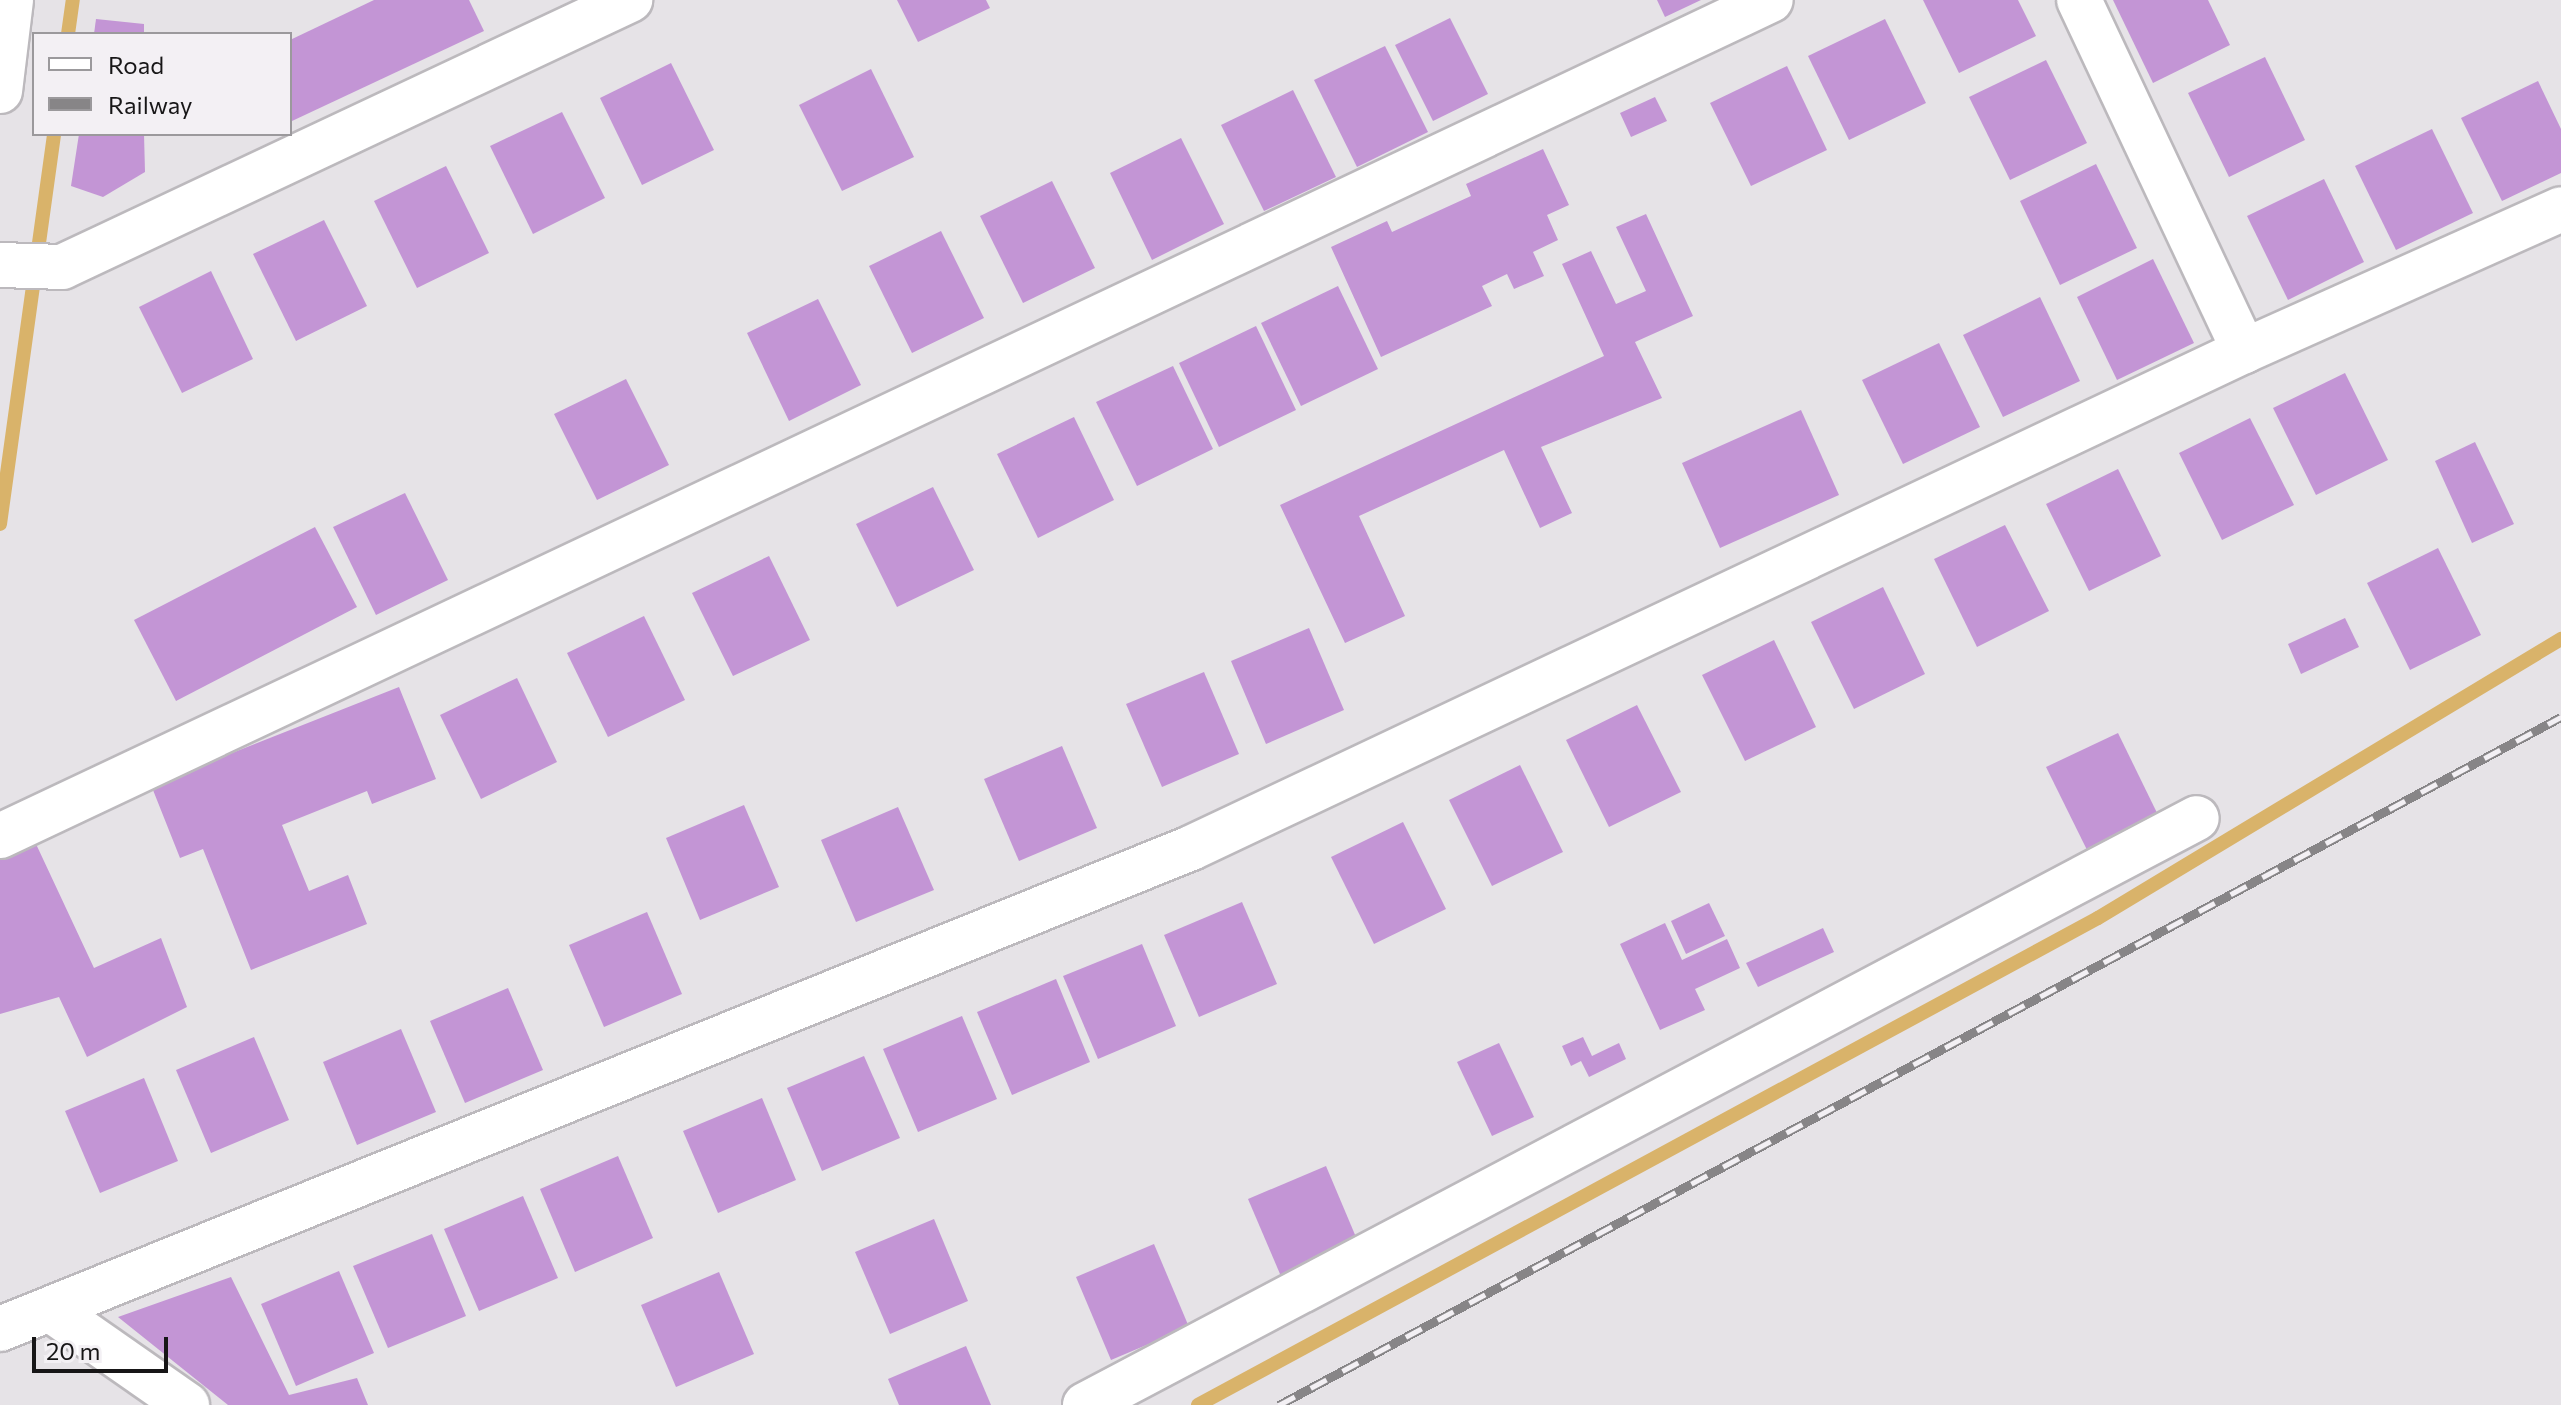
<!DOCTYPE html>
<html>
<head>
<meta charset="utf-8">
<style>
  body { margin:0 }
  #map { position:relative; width:2561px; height:1405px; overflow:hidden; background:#e6e3e7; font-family:Commissioner,sans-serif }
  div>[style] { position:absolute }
  .stream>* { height:14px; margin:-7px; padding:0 7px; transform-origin:7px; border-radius:7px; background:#d9b36a }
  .building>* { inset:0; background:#c395d5 }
  .roads { filter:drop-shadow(2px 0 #bcb9bd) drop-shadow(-2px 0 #bcb9bd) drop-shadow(0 2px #bcb9bd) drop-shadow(0 -2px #bcb9bd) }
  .street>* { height:44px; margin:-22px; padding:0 22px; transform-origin:22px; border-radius:22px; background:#fff }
  .secondary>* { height:44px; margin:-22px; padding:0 22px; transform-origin:22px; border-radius:22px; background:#fff }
  .rail>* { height:9px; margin-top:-4.5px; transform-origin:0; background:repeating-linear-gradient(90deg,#f3f0f4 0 18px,#878587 0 36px); box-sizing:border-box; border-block:2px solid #878587 }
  span { translate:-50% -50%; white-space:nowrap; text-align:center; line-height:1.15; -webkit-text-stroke:7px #f3f0f4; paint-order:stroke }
  .legend { position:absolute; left:32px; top:32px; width:260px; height:104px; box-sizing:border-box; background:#f3f0f4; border:2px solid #9b999c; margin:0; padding:10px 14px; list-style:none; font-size:24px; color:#171617 }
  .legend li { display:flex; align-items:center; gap:16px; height:40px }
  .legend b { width:40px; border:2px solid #9b999c }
  .scale { position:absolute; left:32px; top:1337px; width:136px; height:36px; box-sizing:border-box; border:4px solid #171617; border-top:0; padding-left:10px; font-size:24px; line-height:28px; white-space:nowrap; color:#171617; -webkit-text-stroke:6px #f3f0f4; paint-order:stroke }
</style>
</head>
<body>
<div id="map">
  <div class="stream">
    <i style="left:68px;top:34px;width:34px;rotate:-82deg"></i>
    <i style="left:0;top:524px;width:394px;rotate:-82.1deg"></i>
    <i style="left:1198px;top:1405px;width:1023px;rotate:-28.42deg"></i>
    <i style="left:2098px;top:918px;width:541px;rotate:-31.07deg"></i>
  </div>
  <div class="building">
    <i style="clip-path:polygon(374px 0,469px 0,484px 31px,292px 121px,290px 40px)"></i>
    <i style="clip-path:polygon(897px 0,986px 0,990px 8px,918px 42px)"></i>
    <i style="clip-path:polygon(1657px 0,1701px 0,1665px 17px)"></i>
    <i style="clip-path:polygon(1923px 0,2018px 0,2036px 36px,1959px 73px)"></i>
    <i style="clip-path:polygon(2113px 0,2208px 0,2230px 45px,2153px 83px)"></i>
    <i style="clip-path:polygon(1450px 18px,1488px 94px,1433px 121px,1395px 45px)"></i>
    <i style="clip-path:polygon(96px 19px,144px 24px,144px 34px,94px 34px)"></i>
    <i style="clip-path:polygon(1885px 19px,1926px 103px,1849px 140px,1808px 56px)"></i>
    <i style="clip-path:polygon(1385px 46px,1428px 132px,1357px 167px,1314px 80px)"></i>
    <i style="clip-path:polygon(2265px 57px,2305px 140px,2229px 177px,2188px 93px)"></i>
    <i style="clip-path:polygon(2046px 60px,2087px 143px,2010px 180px,1969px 97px)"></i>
    <i style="clip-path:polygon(671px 63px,714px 150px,642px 185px,600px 98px)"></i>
    <i style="clip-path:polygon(1787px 66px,1827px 150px,1751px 186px,1710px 103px)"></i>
    <i style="clip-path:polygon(871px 69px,914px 157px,842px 191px,799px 105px)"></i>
    <i style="clip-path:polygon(2538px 81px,2561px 129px,2561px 173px,2502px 201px,2461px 118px)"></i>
    <i style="clip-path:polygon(1293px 90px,1336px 177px,1264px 211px,1221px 125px)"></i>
    <i style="clip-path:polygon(1655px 97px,1667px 121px,1631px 137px,1620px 113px)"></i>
    <i style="clip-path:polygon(562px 112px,605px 198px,533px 234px,490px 146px)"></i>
    <i style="clip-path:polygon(2432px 129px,2473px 213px,2396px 250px,2355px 166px)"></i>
    <i style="clip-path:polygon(79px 134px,144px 134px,145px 172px,103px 197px,71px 186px)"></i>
    <i style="clip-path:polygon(1181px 138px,1224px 224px,1152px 260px,1110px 173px)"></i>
    <i style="clip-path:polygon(1543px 149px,1569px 205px,1547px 215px,1558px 240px,1533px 252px,1544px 276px,1514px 289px,1507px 274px,1482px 286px,1492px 306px,1381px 357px,1331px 247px,1387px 221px,1392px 232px,1471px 196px,1466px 184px)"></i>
    <i style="clip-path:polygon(2096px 164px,2137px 248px,2060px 285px,2020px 201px)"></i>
    <i style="clip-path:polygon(446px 166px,489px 253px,417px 288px,374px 201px)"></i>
    <i style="clip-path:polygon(2324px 179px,2364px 262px,2288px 300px,2247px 216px)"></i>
    <i style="clip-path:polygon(1052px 181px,1095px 268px,1023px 303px,980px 216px)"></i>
    <i style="clip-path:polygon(1646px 214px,1693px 316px,1635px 342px,1662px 398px,1541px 447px,1572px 513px,1540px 528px,1504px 450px,1359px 516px,1405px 616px,1345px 643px,1280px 505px,1604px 356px,1562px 264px,1591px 251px,1616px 304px,1646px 291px,1616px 227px)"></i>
    <i style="clip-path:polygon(324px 220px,367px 306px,296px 341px,253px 254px)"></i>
    <i style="clip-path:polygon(941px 231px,984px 318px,912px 353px,869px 266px)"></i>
    <i style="clip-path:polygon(2153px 259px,2194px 343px,2117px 380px,2077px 297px)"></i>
    <i style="clip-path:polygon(211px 271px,253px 359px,182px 393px,139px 307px)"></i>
    <i style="clip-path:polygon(1338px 286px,1378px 369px,1301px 406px,1261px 323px)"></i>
    <i style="clip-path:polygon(2040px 297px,2080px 381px,2003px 417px,1963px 335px)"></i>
    <i style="clip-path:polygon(818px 299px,861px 385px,789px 421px,747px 333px)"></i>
    <i style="clip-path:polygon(1256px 326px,1296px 410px,1219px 447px,1179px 363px)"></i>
    <i style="clip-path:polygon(1939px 343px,1980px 427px,1903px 464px,1862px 380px)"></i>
    <i style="clip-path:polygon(1173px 366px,1213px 449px,1137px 486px,1096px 402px)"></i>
    <i style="clip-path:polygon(2345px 373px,2388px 460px,2316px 495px,2273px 408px)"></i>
    <i style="clip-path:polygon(626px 379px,669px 465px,597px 500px,554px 414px)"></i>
    <i style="clip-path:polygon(1801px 410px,1839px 495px,1720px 548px,1682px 463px)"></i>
    <i style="clip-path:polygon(1074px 417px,1114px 500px,1038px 538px,997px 454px)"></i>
    <i style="clip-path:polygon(2250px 418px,2294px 505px,2222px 540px,2179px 453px)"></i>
    <i style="clip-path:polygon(2475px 442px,2514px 524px,2472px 543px,2435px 461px)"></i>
    <i style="clip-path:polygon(2118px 469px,2161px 556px,2089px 591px,2046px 504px)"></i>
    <i style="clip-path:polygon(933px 487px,974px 570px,897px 607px,856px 524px)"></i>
    <i style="clip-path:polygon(405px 493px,448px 580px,376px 615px,333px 527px)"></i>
    <i style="clip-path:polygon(2005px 525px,2049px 611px,1977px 647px,1934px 559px)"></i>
    <i style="clip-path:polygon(315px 527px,357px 607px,176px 701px,134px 620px)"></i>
    <i style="clip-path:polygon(2438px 548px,2481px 635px,2410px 670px,2367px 583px)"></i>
    <i style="clip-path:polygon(769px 556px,810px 640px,733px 676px,692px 593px)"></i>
    <i style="clip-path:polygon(1883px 587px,1925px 674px,1854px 709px,1811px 622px)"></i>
    <i style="clip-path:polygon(644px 616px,685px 700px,608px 737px,567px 653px)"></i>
    <i style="clip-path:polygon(2345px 618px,2359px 647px,2301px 674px,2288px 644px)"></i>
    <i style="clip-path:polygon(1309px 628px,1344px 710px,1266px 744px,1231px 661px)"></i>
    <i style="clip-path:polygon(1774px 640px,1816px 727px,1745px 761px,1702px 675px)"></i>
    <i style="clip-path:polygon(1204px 672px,1239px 754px,1162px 787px,1126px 704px)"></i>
    <i style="clip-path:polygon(517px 678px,557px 762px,481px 799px,440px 715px)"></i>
    <i style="clip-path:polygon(399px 687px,436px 779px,372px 804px,367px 791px,282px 825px,309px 891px,348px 875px,367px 924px,251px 970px,203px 849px,180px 858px,151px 785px)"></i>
    <i style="clip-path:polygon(1637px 705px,1681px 792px,1609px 827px,1566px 740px)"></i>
    <i style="clip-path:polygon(2118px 733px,2160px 819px,2089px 854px,2046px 767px)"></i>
    <i style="clip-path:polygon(1062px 746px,1097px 828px,1019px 861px,984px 779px)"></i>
    <i style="clip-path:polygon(1520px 765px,1563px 852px,1492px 886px,1449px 800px)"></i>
    <i style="clip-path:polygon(744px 805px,779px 887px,700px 920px,666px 838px)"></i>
    <i style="clip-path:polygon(898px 807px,934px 890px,856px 922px,821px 840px)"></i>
    <i style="clip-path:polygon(1403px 822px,1446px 909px,1374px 944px,1331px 857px)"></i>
    <i style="clip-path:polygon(36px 844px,94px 968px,161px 938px,187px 1007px,87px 1057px,59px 997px,0 1014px,0 857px)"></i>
    <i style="clip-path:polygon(1242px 902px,1277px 984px,1199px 1017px,1164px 935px)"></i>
    <i style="clip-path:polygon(1709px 903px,1725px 936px,1686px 954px,1671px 921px)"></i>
    <i style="clip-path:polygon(647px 912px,682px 994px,604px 1027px,569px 945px)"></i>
    <i style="clip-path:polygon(1665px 923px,1682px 960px,1727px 939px,1740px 968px,1695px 989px,1705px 1010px,1660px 1030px,1620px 944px)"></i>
    <i style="clip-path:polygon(1823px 928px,1834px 952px,1758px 987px,1746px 963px)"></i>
    <i style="clip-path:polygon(1142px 944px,1176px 1026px,1098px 1059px,1063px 976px)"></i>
    <i style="clip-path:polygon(1056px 979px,1090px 1062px,1012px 1095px,977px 1012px)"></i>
    <i style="clip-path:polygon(508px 988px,543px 1070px,465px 1103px,430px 1021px)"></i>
    <i style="clip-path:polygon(962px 1016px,997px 1099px,918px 1132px,883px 1049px)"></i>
    <i style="clip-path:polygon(401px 1029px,436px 1112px,357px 1145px,323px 1062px)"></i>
    <i style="clip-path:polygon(254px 1037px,289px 1120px,211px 1153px,176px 1070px)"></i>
    <i style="clip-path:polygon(1583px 1037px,1592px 1056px,1619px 1043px,1626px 1059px,1589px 1077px,1581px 1061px,1571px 1066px,1562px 1046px)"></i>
    <i style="clip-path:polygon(1499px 1043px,1534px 1117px,1492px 1136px,1457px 1062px)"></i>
    <i style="clip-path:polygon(864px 1056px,900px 1138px,822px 1171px,787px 1088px)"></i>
    <i style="clip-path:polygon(144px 1078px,178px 1161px,100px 1193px,65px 1111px)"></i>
    <i style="clip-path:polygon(762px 1098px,796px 1180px,718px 1213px,683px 1131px)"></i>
    <i style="clip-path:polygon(618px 1156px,653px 1238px,575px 1272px,540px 1189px)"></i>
    <i style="clip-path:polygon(1326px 1166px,1361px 1249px,1283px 1281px,1248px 1199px)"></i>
    <i style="clip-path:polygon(523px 1196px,558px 1278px,479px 1311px,444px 1229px)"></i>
    <i style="clip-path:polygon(934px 1219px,968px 1301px,890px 1334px,855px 1252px)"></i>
    <i style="clip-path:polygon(432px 1234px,466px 1316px,388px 1348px,353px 1266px)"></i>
    <i style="clip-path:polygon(1154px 1244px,1189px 1327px,1111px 1360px,1076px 1277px)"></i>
    <i style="clip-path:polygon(339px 1271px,374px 1353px,296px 1386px,261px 1304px)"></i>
    <i style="clip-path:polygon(719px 1272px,754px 1354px,676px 1387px,641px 1305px)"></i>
    <i style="clip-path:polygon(231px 1277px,289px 1395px,357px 1378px,368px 1405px,228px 1405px,118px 1317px)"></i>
    <i style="clip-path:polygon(966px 1346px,991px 1405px,899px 1405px,888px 1379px)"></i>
  </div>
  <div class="roads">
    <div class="street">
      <i style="left:2079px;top:0;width:388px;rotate:64.8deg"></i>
      <i style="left:0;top:265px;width:62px;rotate:1.8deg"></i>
      <i style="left:62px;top:267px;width:628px;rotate:-25.18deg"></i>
      <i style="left:0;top:836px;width:1958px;rotate:-25.27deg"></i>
      <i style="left:51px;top:1310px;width:166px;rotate:34.9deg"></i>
      <i style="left:0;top:1329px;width:1284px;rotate:-21.99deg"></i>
      <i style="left:1191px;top:848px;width:1164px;rotate:-25.27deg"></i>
      <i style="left:2244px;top:351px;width:347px;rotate:-24.1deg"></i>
      <i style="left:1085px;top:1405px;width:1257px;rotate:-27.83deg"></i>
    </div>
    <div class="secondary">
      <i style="left:0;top:91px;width:92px;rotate:-83.1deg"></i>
    </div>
  </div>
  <div class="rail">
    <i style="left:1279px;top:1405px;width:1455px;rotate:-28.22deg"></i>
  </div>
  <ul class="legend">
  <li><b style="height:10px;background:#fff"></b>Road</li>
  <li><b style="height:10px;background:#878587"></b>Railway</li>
  </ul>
  <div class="scale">20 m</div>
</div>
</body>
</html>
